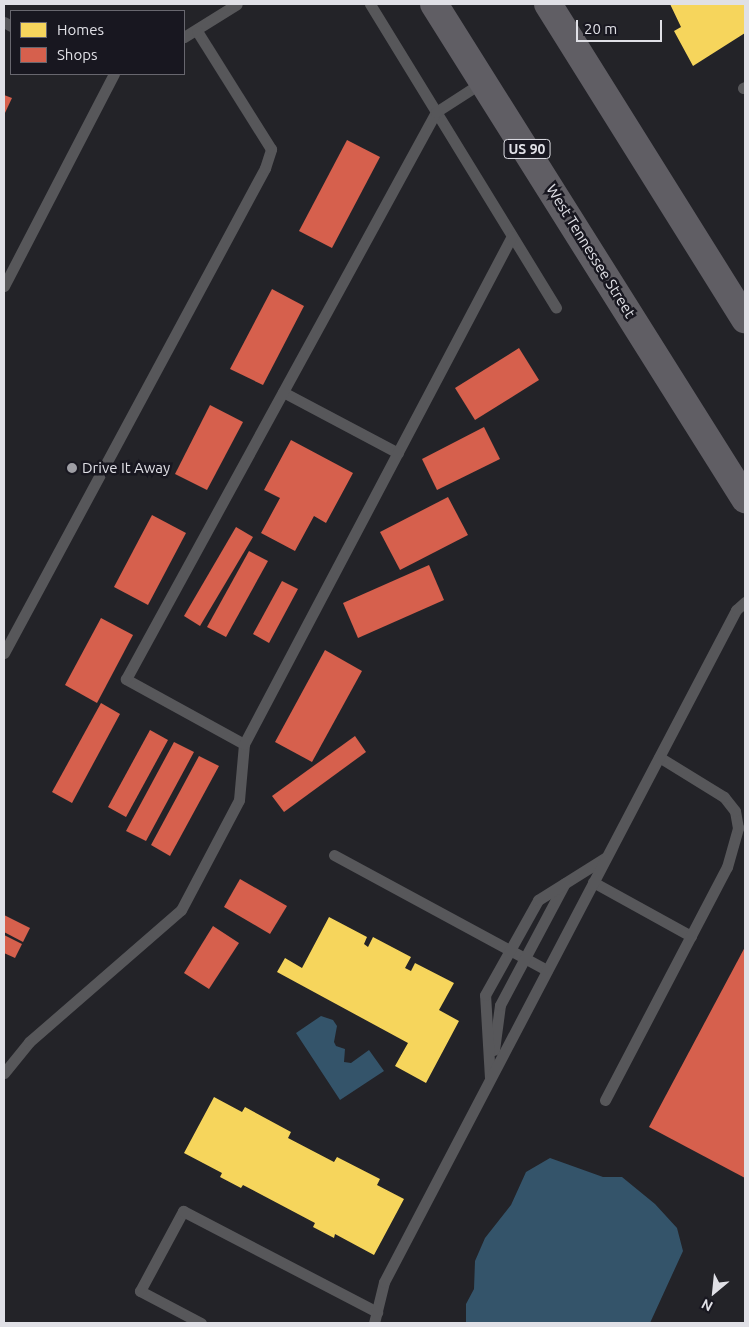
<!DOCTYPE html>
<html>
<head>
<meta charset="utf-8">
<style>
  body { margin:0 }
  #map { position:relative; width:749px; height:1327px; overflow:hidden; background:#232328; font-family:Ubuntu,sans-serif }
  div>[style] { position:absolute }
  .water>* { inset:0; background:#34546a }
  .homes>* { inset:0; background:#f6d55c }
  .shops>* { inset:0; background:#d6604d }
  .service>* { height:11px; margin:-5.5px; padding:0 5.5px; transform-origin:5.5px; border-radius:5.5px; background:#57575a }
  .primary>* { height:28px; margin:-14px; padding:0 14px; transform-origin:14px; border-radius:14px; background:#605e64 }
  .dots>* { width:14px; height:14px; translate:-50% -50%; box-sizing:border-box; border:2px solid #181720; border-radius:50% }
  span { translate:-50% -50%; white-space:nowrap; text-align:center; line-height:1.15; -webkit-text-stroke:5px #181720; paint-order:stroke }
  .shield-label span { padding:1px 4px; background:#181720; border:1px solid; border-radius:4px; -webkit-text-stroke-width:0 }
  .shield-label { font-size:14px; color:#e0e0e6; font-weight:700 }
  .street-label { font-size:15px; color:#e0e0e6 }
  .poi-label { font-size:15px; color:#e0e0e6 }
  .left { translate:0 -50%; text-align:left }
  .frame { position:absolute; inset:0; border:5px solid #e0e0e6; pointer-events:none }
  .legend { position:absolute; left:10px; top:10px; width:175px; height:65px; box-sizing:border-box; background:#181720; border:1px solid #68676f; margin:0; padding:6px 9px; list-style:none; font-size:15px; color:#e0e0e6 }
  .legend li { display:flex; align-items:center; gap:10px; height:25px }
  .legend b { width:25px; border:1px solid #68676f }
  .north { position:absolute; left:689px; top:1267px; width:50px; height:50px; -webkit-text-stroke:4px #181720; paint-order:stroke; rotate:208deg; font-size:14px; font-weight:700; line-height:20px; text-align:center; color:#e0e0e6 }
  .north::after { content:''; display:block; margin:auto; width:18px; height:22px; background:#e0e0e6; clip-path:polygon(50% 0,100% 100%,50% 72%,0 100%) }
  .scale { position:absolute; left:576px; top:20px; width:86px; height:22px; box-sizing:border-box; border:2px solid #e0e0e6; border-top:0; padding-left:6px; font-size:15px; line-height:18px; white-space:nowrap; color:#e0e0e6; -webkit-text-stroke:4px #181720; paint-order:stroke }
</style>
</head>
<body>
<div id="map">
  <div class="water">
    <i style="clip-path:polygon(321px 1016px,333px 1020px,337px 1026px,334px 1042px,336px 1046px,345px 1049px,344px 1062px,351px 1063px,369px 1050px,384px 1071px,340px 1100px,296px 1033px)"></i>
    <i style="clip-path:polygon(550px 1158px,603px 1177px,622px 1177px,655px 1204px,677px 1228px,683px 1251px,650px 1323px,466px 1323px,466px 1304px,474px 1289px,475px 1261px,485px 1238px,511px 1205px,526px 1172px)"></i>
  </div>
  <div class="homes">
    <i style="clip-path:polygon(670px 4px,745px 4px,745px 33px,693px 66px,674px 31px,681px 27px)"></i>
    <i style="clip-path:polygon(329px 917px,367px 937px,364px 944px,368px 947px,373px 937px,411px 957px,405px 968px,411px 971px,415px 963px,454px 983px,439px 1010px,459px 1021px,426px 1083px,395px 1066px,408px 1043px,277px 972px,285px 958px,302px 968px)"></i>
    <i style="clip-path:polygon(214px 1097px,242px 1112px,245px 1107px,291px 1132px,288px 1138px,334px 1162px,337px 1157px,380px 1179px,377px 1185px,404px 1199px,374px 1255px,335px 1234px,334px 1238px,313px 1227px,315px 1223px,243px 1185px,241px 1188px,220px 1177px,222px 1173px,184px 1153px)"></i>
  </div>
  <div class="shops">
    <i style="clip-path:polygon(4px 95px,12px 98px,4px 115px)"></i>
    <i style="clip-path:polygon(347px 140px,380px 157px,332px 248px,299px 231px)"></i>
    <i style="clip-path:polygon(272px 289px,304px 306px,263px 385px,230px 369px)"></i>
    <i style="clip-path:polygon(519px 348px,539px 380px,475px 420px,455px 388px)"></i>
    <i style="clip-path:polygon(210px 405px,243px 422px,207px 490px,175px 474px)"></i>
    <i style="clip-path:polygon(484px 427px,500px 459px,437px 490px,422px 459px)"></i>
    <i style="clip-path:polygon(291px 440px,353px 473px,326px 523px,314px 516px,295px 551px,261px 533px,280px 498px,264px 490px)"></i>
    <i style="clip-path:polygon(448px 497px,468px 535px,400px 570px,380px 532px)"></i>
    <i style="clip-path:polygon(152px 515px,186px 533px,148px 605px,114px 587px)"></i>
    <i style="clip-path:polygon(236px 527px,253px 537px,200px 626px,184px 616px)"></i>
    <i style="clip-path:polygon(249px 551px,268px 561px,226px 637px,207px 627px)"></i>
    <i style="clip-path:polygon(429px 565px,444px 600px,358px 638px,343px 603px)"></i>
    <i style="clip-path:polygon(282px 581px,298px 589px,269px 643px,253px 634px)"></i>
    <i style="clip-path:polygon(101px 618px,133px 635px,97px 703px,65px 685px)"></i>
    <i style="clip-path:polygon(325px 650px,362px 671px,312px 762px,275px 742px)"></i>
    <i style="clip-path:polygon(101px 703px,120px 714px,72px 803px,52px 792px)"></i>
    <i style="clip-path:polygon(150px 730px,168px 740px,126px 817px,108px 807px)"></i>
    <i style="clip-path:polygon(355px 736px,366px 752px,284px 812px,272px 796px)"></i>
    <i style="clip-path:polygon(174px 742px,194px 752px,146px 841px,126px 831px)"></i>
    <i style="clip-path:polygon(199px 756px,219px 766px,170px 856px,151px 845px)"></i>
    <i style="clip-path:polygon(240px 879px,287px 906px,270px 934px,224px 907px)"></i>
    <i style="clip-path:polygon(4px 915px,30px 928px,23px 942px,4px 932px)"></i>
    <i style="clip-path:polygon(213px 926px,239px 943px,209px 989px,184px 973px)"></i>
    <i style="clip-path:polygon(4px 935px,22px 944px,15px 958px,4px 953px)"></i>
    <i style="clip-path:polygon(745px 947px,745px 1178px,649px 1127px)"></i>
  </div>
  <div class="service">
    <i style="left:370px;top:4px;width:356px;rotate:58.5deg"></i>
    <i style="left:4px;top:22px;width:8px;rotate:30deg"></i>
    <i style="left:184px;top:37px;width:62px;rotate:-31.9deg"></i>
    <i style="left:743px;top:88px;width:2px;rotate:-27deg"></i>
    <i style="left:4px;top:286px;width:239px;rotate:-62.6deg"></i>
    <i style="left:283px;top:392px;width:130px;rotate:27.9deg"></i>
    <i style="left:4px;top:653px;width:551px;rotate:-61.71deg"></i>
    <i style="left:265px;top:168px;width:20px;rotate:-72deg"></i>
    <i style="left:271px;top:149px;width:139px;rotate:-122.1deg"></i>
    <i style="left:244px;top:744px;width:135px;rotate:-151.2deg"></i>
    <i style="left:126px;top:679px;width:646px;rotate:-61.33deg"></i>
    <i style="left:436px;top:112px;width:57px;rotate:-32.9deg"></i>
    <i style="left:334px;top:855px;width:242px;rotate:28.4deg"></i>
    <i style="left:593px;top:882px;width:112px;rotate:28.9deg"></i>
    <i style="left:494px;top:1050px;width:45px;rotate:-82.4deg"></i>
    <i style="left:500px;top:1005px;width:138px;rotate:-62deg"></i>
    <i style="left:4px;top:1073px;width:40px;rotate:-51deg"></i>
    <i style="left:29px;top:1042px;width:201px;rotate:-41deg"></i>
    <i style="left:181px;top:910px;width:124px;rotate:-62.2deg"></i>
    <i style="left:239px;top:800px;width:56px;rotate:-84.9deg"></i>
    <i style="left:244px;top:744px;width:574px;rotate:-62.19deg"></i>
    <i style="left:490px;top:1078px;width:83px;rotate:-93.4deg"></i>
    <i style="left:485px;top:995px;width:109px;rotate:-60.8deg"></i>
    <i style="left:538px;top:900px;width:79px;rotate:-32.1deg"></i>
    <i style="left:605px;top:1100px;width:263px;rotate:-62.4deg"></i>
    <i style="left:727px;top:867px;width:41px;rotate:-74.2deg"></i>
    <i style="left:738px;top:828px;width:17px;rotate:-100deg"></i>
    <i style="left:735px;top:811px;width:18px;rotate:-128deg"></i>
    <i style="left:724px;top:797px;width:76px;rotate:-148.4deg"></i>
    <i style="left:201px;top:1323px;width:69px;rotate:-152.3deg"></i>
    <i style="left:140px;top:1291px;width:91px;rotate:-61.7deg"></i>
    <i style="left:183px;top:1211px;width:219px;rotate:27.5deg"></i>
    <i style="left:374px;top:1323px;width:42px;rotate:-76.3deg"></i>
    <i style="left:384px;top:1282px;width:759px;rotate:-62.35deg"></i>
    <i style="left:736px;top:610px;width:12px;rotate:-42deg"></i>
  </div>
  <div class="primary">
    <i style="left:434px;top:4px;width:585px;rotate:57.86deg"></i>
    <i style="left:548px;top:4px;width:372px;rotate:58deg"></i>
  </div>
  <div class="dots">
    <i style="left:72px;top:468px;background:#9e9ea4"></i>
  </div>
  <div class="shield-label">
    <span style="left:527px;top:149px">US 90</span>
  </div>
  <div class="street-label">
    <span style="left:591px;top:251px;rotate:58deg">West Tennessee Street</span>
  </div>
  <div class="poi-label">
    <span class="left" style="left:82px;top:468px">Drive It Away</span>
  </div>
  <div class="frame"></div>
  <ul class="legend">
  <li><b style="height:14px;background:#f6d55c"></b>Homes</li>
  <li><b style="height:14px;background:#d6604d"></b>Shops</li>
  </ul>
  <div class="north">N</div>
  <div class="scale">20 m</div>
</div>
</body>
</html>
